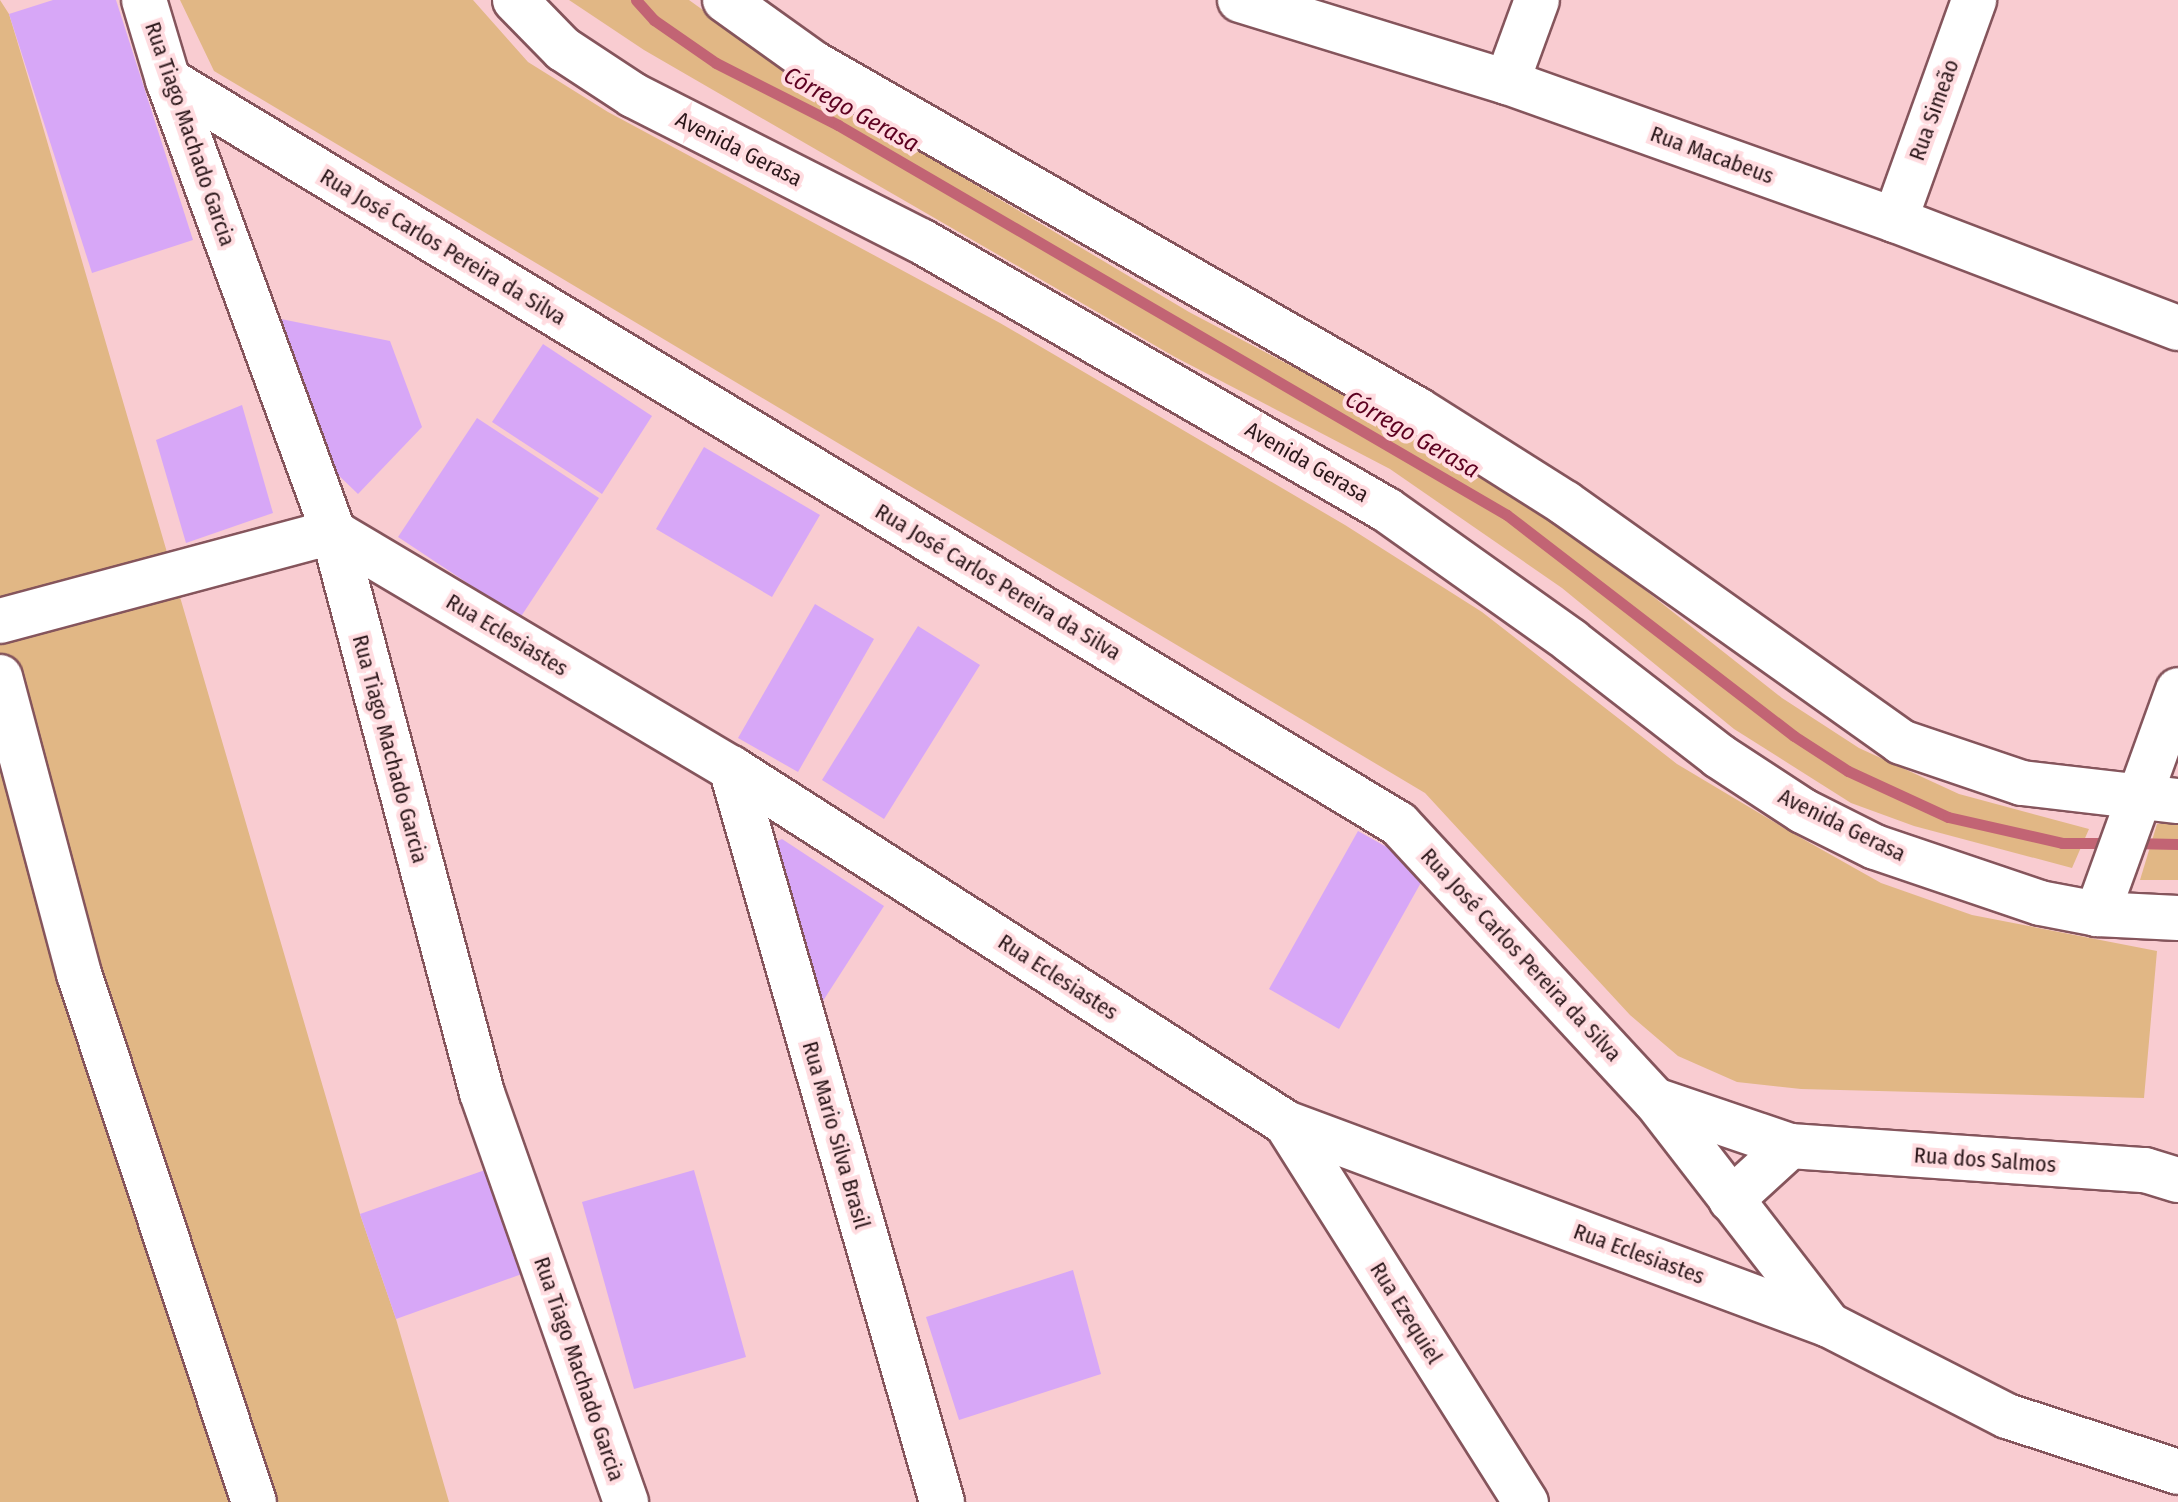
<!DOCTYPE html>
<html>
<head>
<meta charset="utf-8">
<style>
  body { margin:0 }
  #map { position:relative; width:2178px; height:1502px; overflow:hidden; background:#f9ccd1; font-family:"Fira Sans Condensed",sans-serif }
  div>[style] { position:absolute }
  .green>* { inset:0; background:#e1b785 }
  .stream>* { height:11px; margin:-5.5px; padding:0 5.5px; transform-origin:5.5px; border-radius:5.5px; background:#c26474 }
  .building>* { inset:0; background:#d7a7f7 }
  .roads { filter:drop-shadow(2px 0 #85555c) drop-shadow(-2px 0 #85555c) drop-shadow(0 2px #85555c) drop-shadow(0 -2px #85555c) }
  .minor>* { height:44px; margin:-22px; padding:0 22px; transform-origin:22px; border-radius:22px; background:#fff }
  .secondary>* { height:44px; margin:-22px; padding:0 22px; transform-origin:22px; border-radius:22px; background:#fff }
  span { translate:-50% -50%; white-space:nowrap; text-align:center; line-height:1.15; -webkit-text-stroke:8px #ffdce0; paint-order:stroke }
  .street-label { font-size:22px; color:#2b171a }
  .water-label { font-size:24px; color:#5d0120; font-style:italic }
</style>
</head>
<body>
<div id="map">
  <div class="green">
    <i style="clip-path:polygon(0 0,9px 14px,40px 117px,360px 1214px,396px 1319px,449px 1502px,0 1502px)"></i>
    <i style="clip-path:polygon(180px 0,473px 0,528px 62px,608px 112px,1000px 323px,1345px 525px,1482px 612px,1677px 764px,1794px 834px,1881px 883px,1972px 915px,2157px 951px,2144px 1098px,1801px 1089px,1737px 1082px,1678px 1056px,1630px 1015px,1425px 793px,214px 71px)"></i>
    <i style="clip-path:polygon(569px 0,689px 0,796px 77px,964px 178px,1189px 312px,1392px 419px,1481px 472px,1593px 549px,1782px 698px,1859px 748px,1959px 794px,2089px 829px,2072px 868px,1914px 826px,1851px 803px,1734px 729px,1562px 588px,1390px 469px,1175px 357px,644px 50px)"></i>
    <i style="clip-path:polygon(2178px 823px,2178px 880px,2140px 880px,2157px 824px)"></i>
  </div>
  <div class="stream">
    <i style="left:636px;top:0;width:27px;rotate:48deg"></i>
    <i style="left:654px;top:20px;width:75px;rotate:34.7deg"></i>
    <i style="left:716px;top:63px;width:137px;rotate:26.9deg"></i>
    <i style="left:838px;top:125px;width:774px;rotate:30.24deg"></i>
    <i style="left:1507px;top:515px;width:362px;rotate:37.6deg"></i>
    <i style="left:1794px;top:736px;width:64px;rotate:32.9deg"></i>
    <i style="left:1848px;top:771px;width:110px;rotate:24.7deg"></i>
    <i style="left:1948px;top:817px;width:117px;rotate:12.8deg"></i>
    <i style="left:2062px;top:843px;width:51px"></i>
    <i style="left:2131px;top:843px;width:47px;rotate:1.2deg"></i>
  </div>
  <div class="building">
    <i style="clip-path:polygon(53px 0,116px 0,193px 240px,92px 273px,9px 14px)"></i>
    <i style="clip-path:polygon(281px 319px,390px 341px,422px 427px,358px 494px,331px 468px)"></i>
    <i style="clip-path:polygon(543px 344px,652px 416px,602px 494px,492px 422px)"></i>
    <i style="clip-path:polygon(242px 405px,273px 513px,186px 543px,156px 440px)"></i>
    <i style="clip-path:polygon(477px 418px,599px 498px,520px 618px,398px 537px)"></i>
    <i style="clip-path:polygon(704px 447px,820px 515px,772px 597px,656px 529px)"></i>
    <i style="clip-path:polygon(815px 604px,874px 639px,798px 772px,738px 738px)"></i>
    <i style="clip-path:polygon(918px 626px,980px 665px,884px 819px,822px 780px)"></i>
    <i style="clip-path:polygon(1358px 831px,1428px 870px,1339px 1029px,1269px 989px)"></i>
    <i style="clip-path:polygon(782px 839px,884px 906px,821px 1004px,763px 847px)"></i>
    <i style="clip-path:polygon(485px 1170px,522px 1274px,396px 1319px,360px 1214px)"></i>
    <i style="clip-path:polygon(694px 1170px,746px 1357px,634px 1389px,582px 1202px)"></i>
    <i style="clip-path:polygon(1073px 1270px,1101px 1374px,959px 1420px,926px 1317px)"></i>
  </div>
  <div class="roads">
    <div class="minor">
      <i style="left:144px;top:0;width:84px;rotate:73.3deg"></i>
      <i style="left:168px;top:80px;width:481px;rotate:69.9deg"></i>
      <i style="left:333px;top:532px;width:580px;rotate:75.13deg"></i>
      <i style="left:482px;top:1093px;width:434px;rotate:70.6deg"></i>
      <i style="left:1240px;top:0;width:279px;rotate:17.1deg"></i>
      <i style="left:1507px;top:82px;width:412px;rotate:19.6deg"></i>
      <i style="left:1895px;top:220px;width:303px;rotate:20.9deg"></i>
      <i style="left:168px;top:80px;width:1438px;rotate:31.15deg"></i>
      <i style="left:1399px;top:824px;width:376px;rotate:47.2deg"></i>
      <i style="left:1655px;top:1100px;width:284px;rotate:52.3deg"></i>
      <i style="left:1507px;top:82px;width:87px;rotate:-69.9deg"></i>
      <i style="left:1895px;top:220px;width:234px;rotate:-70.2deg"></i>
      <i style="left:0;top:621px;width:345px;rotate:-15deg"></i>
      <i style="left:333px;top:532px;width:463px;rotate:30.7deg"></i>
      <i style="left:731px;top:768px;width:659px;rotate:32.6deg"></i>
      <i style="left:1286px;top:1123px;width:579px;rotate:20.41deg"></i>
      <i style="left:1829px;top:1325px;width:200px;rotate:27.1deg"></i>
      <i style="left:2007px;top:1416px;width:180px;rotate:18.1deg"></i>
      <i style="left:0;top:677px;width:307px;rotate:75.1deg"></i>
      <i style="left:79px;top:974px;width:556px;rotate:71.66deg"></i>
      <i style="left:731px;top:768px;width:764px;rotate:73.96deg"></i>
      <i style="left:2097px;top:914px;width:238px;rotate:-70.1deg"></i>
      <i style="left:1655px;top:1100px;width:143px;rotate:18.8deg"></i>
      <i style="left:1790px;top:1146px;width:356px;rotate:3.9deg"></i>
      <i style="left:2145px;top:1170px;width:34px;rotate:17deg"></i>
      <i style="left:1286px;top:1123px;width:449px;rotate:57.7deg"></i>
      <i style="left:1731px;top:1200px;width:80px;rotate:-42.5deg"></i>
    </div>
    <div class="secondary">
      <i style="left:515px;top:0;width:69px;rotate:45.6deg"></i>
      <i style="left:563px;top:49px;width:84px;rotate:33.3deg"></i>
      <i style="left:633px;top:95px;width:323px;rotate:26.9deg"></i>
      <i style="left:921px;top:241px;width:538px;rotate:30deg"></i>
      <i style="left:1387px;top:510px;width:226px;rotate:35.4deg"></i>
      <i style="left:1571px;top:641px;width:187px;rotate:37.8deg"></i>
      <i style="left:1719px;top:756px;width:100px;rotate:33.2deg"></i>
      <i style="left:1803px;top:811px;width:80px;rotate:26.6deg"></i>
      <i style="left:1875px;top:847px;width:174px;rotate:18.7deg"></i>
      <i style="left:2040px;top:903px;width:58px;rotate:10.9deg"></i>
      <i style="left:2097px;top:914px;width:81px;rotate:2.8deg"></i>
      <i style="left:725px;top:0;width:108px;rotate:35.6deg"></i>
      <i style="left:813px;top:63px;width:697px;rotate:29.84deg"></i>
      <i style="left:1418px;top:410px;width:174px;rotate:32.3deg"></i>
      <i style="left:1565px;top:503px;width:412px;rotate:35.4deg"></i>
      <i style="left:1901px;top:742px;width:128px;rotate:18.7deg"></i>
      <i style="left:2022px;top:783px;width:157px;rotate:6.6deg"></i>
    </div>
  </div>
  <div class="street-label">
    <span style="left:1934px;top:110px;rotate:-70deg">Rua Simeão</span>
    <span style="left:190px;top:134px;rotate:71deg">Rua Tiago Machado Garcia</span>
    <span style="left:739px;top:149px;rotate:27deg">Avenida Gerasa</span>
    <span style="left:1712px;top:155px;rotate:20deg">Rua Macabeus</span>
    <span style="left:443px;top:247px;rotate:31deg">Rua José Carlos Pereira da Silva</span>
    <span style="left:1307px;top:462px;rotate:30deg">Avenida Gerasa</span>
    <span style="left:998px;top:582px;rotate:31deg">Rua José Carlos Pereira da Silva</span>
    <span style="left:507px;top:635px;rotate:31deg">Rua Eclesiastes</span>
    <span style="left:390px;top:749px;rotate:75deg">Rua Tiago Machado Garcia</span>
    <span style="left:1842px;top:825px;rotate:26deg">Avenida Gerasa</span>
    <span style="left:1521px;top:955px;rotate:47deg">Rua José Carlos Pereira da Silva</span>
    <span style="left:1058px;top:977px;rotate:33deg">Rua Eclesiastes</span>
    <span style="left:836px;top:1135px;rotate:74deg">Rua Mario Silva Brasil</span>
    <span style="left:1985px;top:1160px;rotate:4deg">Rua dos Salmos</span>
    <span style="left:1639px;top:1254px;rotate:20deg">Rua Eclesiastes</span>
    <span style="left:1406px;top:1313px;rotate:58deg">Rua Ezequiel</span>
    <span style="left:579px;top:1369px;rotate:71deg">Rua Tiago Machado Garcia</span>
  </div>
  <div class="water-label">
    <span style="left:851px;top:110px;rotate:29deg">Córrego Gerasa</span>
    <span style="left:1412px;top:435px;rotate:30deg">Córrego Gerasa</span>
  </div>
</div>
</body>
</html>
